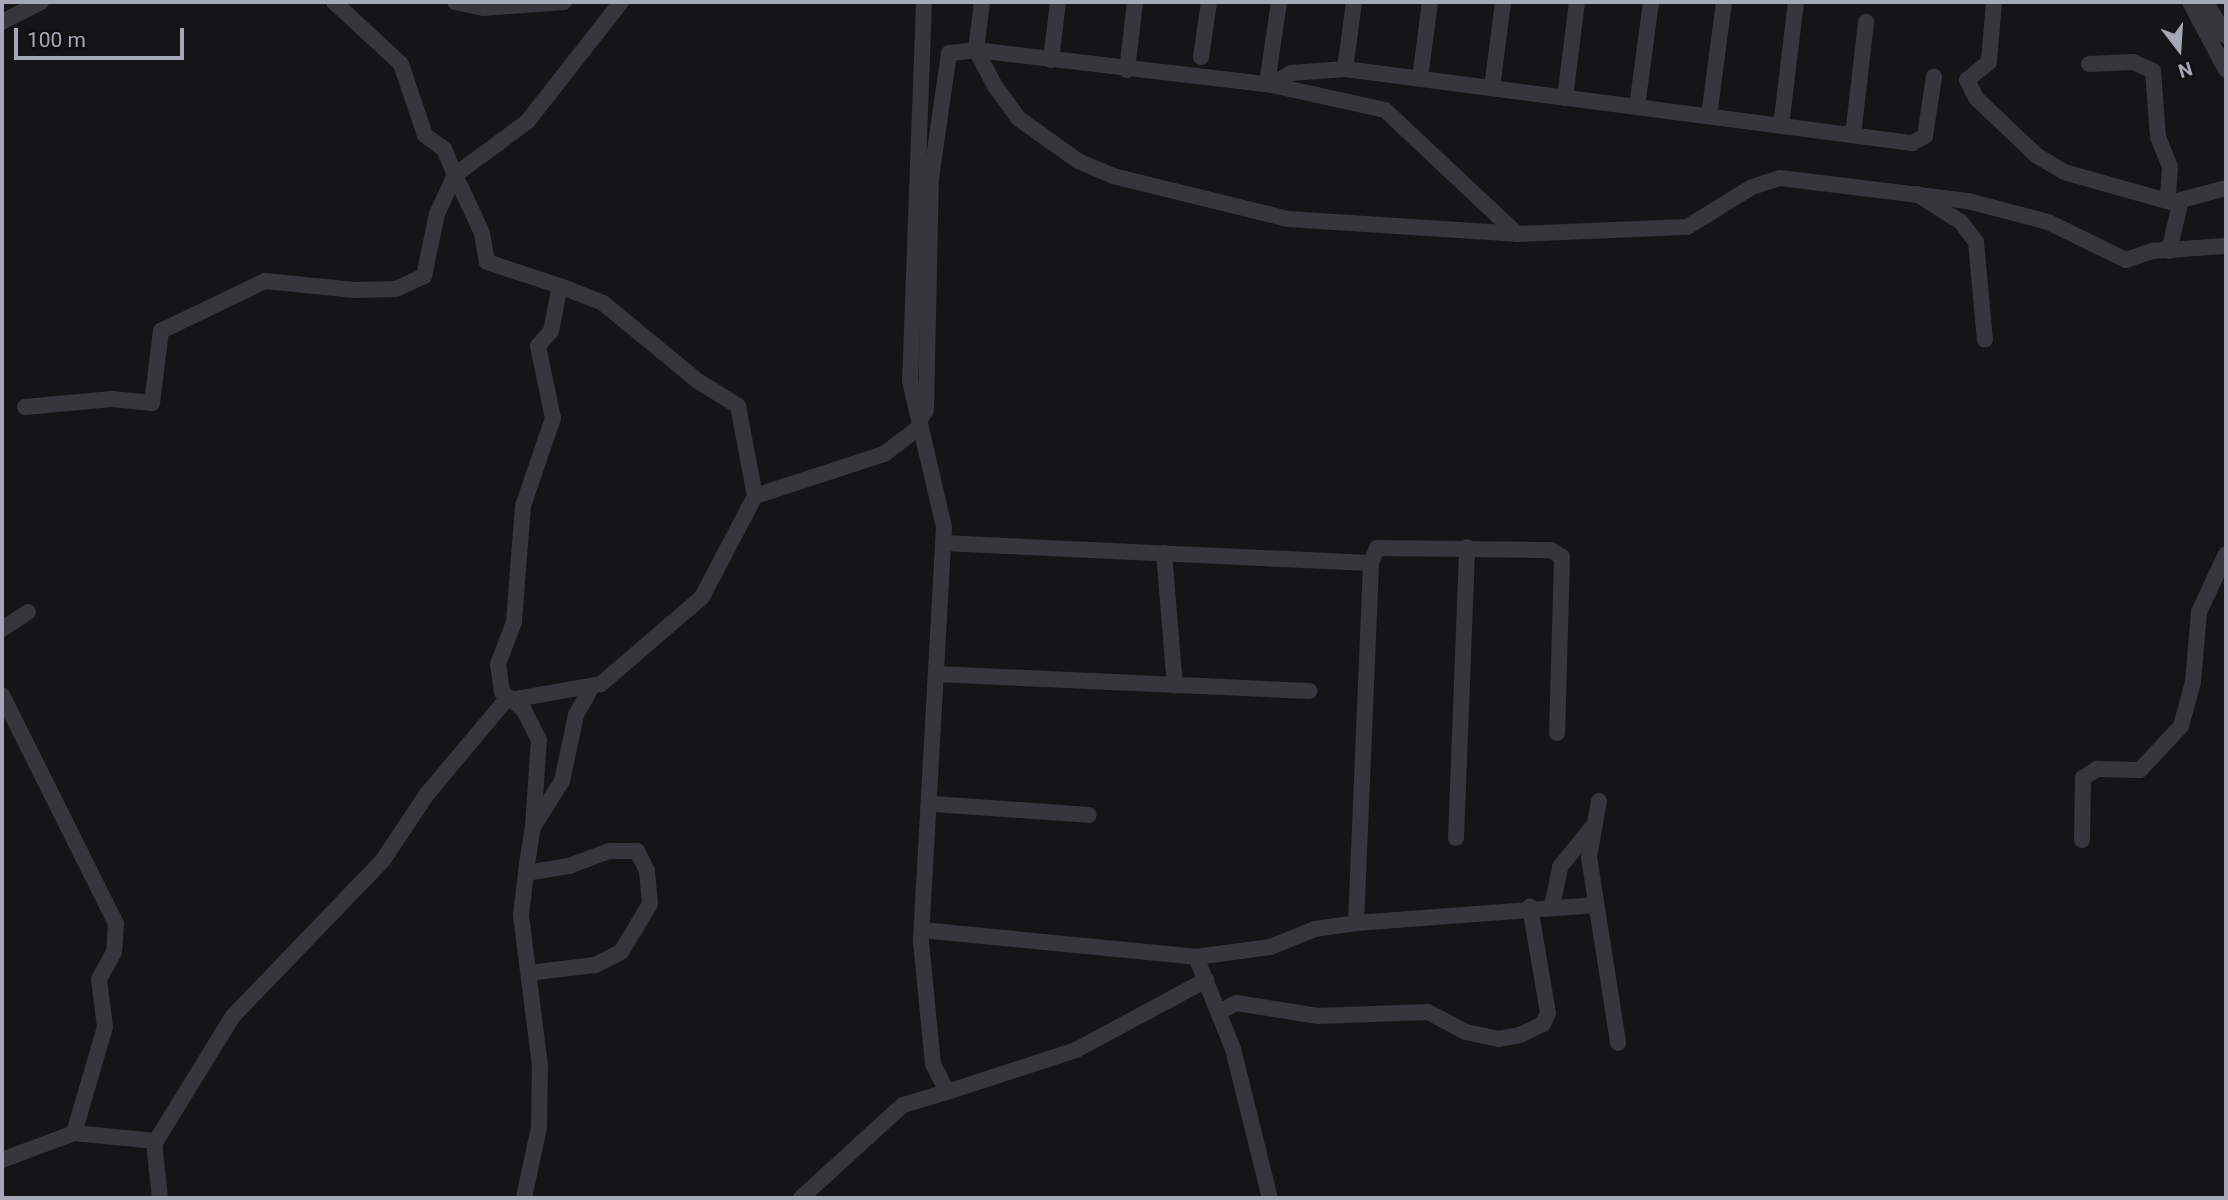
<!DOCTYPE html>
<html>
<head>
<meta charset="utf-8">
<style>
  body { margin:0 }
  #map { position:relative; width:2228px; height:1200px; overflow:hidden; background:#151517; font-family:Roboto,sans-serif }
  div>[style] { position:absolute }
  .minor>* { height:16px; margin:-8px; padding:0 8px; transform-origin:8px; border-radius:8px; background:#36363c }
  span { translate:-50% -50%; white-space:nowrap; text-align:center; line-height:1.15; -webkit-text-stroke:7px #101012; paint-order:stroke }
  .frame { position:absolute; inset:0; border:4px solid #a7a8b7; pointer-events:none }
  .north { position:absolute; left:2144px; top:14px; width:70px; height:70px; -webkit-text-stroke:5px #101012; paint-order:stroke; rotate:163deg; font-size:19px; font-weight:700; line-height:28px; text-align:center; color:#a7a8b7 }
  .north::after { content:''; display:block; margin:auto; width:24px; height:32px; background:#a7a8b7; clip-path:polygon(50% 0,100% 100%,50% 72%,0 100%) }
  .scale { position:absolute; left:14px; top:28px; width:170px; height:32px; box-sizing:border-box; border:4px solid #a7a8b7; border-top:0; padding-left:9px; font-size:21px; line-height:24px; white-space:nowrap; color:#a7a8b7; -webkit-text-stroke:5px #101012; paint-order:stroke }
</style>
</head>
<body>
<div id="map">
  <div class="minor">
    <i style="left:455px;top:2px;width:29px;rotate:12deg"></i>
    <i style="left:483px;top:8px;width:81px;rotate:-4.2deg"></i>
    <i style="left:924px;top:2px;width:379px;rotate:92.1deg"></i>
    <i style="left:910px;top:381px;width:150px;rotate:76.9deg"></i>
    <i style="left:944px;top:527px;width:416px;rotate:93.2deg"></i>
    <i style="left:921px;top:942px;width:123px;rotate:84.4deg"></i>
    <i style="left:933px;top:1064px;width:31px;rotate:63deg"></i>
    <i style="left:947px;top:1092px;width:136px;rotate:-18deg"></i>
    <i style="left:1076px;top:1050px;width:148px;rotate:-28.3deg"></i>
    <i style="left:982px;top:2px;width:48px;rotate:97.1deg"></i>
    <i style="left:976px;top:50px;width:41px;rotate:62.2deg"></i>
    <i style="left:995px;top:86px;width:39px;rotate:54deg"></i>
    <i style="left:1018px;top:118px;width:74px;rotate:35.6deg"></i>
    <i style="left:1078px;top:161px;width:38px;rotate:23deg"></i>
    <i style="left:1113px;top:176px;width:180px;rotate:13.8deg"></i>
    <i style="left:1288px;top:219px;width:229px;rotate:3.7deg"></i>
    <i style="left:1517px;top:234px;width:170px;rotate:-2.4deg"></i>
    <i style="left:1687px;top:227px;width:76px;rotate:-31.6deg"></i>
    <i style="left:1752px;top:187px;width:29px;rotate:-18deg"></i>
    <i style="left:1780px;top:178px;width:189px;rotate:7deg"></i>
    <i style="left:1968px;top:201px;width:83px;rotate:14.7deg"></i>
    <i style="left:2048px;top:222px;width:87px;rotate:26deg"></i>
    <i style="left:2126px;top:260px;width:28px;rotate:-19deg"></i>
    <i style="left:2152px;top:251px;width:74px;rotate:-3.9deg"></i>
    <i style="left:1994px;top:2px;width:60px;rotate:94.8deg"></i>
    <i style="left:1989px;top:62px;width:28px;rotate:141deg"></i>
    <i style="left:1967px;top:80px;width:20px;rotate:63deg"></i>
    <i style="left:1976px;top:98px;width:83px;rotate:43.5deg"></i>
    <i style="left:2036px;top:155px;width:33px;rotate:31deg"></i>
    <i style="left:2064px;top:172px;width:118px;rotate:15.7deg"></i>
    <i style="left:2190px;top:2px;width:77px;rotate:62.1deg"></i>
    <i style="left:2206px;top:2px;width:39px;rotate:60deg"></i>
    <i style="left:2px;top:22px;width:44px;rotate:-27.1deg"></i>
    <i style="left:1201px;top:57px;width:56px;rotate:-81.7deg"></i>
    <i style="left:1051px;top:60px;width:58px;rotate:-83.1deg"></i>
    <i style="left:2089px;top:64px;width:44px;rotate:-2.6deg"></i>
    <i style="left:2133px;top:62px;width:22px;rotate:24deg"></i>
    <i style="left:2153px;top:71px;width:66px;rotate:85.7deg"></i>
    <i style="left:2158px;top:137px;width:32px;rotate:68deg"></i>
    <i style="left:2170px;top:167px;width:32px;rotate:94deg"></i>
    <i style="left:1345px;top:69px;width:68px;rotate:-82.3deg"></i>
    <i style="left:1127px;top:70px;width:68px;rotate:-83.3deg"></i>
    <i style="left:1420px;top:78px;width:77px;rotate:-82.5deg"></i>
    <i style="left:1267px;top:84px;width:83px;rotate:-81.7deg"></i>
    <i style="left:1271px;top:85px;width:23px;rotate:-31deg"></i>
    <i style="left:1291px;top:73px;width:54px;rotate:-4.2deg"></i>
    <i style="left:1345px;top:69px;width:572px;rotate:7.44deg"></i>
    <i style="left:1912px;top:143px;width:15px;rotate:-28deg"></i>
    <i style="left:1925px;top:136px;width:60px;rotate:-81.3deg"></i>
    <i style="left:1492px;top:88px;width:87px;rotate:-82.7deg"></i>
    <i style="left:1565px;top:98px;width:97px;rotate:-82.9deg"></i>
    <i style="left:1637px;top:107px;width:106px;rotate:-82.4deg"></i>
    <i style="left:1709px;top:116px;width:115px;rotate:-82.5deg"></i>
    <i style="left:1781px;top:126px;width:125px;rotate:-83.1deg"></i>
    <i style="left:1853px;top:135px;width:114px;rotate:-83.4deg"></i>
    <i style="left:1917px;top:194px;width:52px;rotate:32.5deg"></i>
    <i style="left:1961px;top:222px;width:25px;rotate:53deg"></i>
    <i style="left:1976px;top:242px;width:98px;rotate:84.8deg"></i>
    <i style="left:2169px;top:251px;width:52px;rotate:-76.8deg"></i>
    <i style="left:2181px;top:200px;width:47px;rotate:-14.9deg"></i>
    <i style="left:560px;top:286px;width:46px;rotate:21.6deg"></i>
    <i style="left:603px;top:303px;width:123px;rotate:39.4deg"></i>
    <i style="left:698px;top:381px;width:47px;rotate:32deg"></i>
    <i style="left:738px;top:406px;width:92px;rotate:79.3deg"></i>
    <i style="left:25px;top:407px;width:87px;rotate:-5.3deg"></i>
    <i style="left:112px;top:399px;width:40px;rotate:5.7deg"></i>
    <i style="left:152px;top:403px;width:73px;rotate:-82.9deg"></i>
    <i style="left:161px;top:331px;width:115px;rotate:-25.7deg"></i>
    <i style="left:265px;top:281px;width:90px;rotate:5.7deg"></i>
    <i style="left:355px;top:290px;width:41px;rotate:-1.4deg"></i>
    <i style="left:396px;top:289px;width:31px;rotate:-25deg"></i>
    <i style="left:424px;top:276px;width:63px;rotate:-78.2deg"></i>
    <i style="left:437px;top:214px;width:43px;rotate:-65.2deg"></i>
    <i style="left:455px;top:175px;width:28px;rotate:-113deg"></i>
    <i style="left:444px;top:149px;width:24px;rotate:-144deg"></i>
    <i style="left:425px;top:135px;width:75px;rotate:-108.7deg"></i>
    <i style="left:401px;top:64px;width:91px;rotate:-137.2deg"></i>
    <i style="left:919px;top:421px;width:13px;rotate:-58deg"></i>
    <i style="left:926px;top:410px;width:232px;rotate:-88.8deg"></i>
    <i style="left:931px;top:178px;width:126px;rotate:-81.8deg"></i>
    <i style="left:949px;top:53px;width:27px;rotate:-6deg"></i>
    <i style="left:976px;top:50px;width:293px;rotate:6.7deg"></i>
    <i style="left:1267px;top:84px;width:121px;rotate:12.4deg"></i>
    <i style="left:1385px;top:110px;width:181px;rotate:43.2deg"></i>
    <i style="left:944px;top:543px;width:427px;rotate:2.7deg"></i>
    <i style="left:1164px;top:553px;width:133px;rotate:85.3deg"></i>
    <i style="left:2px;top:629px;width:31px;rotate:-33deg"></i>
    <i style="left:936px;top:674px;width:374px;rotate:2.6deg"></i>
    <i style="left:2px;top:695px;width:256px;rotate:63.5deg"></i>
    <i style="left:116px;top:924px;width:28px;rotate:94deg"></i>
    <i style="left:114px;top:952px;width:31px;rotate:119deg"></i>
    <i style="left:99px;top:979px;width:48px;rotate:82.9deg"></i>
    <i style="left:105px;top:1027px;width:110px;rotate:106.3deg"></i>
    <i style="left:1599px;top:801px;width:57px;rotate:100.1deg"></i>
    <i style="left:1589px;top:857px;width:188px;rotate:81.1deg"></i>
    <i style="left:933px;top:804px;width:156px;rotate:4deg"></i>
    <i style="left:533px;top:827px;width:87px;rotate:-86.1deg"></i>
    <i style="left:539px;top:740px;width:34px;rotate:-117deg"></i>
    <i style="left:524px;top:710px;width:28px;rotate:-141deg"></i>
    <i style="left:502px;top:692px;width:28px;rotate:-98deg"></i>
    <i style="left:498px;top:664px;width:45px;rotate:-69.1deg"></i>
    <i style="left:514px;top:622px;width:116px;rotate:-85.6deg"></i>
    <i style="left:523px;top:506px;width:93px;rotate:-71.2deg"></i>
    <i style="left:553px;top:418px;width:74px;rotate:-101.8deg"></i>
    <i style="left:538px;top:346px;width:20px;rotate:-49deg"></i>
    <i style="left:551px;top:331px;width:46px;rotate:-78.7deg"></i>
    <i style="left:560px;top:286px;width:77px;rotate:-161.8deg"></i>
    <i style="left:487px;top:262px;width:29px;rotate:-100deg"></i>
    <i style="left:482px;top:233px;width:64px;rotate:-115deg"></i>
    <i style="left:455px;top:175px;width:89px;rotate:-36.4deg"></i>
    <i style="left:527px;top:122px;width:152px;rotate:-51.9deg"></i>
    <i style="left:1456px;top:838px;width:291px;rotate:-87.8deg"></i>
    <i style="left:2082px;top:840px;width:62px;rotate:-89.1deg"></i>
    <i style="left:2083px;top:778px;width:17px;rotate:-33deg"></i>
    <i style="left:2097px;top:769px;width:43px;rotate:1.3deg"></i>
    <i style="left:2140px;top:770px;width:60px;rotate:-47deg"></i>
    <i style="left:2181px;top:726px;width:46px;rotate:-74.7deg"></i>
    <i style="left:2193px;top:682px;width:70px;rotate:-85.1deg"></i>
    <i style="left:2199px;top:612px;width:64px;rotate:-65deg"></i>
    <i style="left:526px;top:873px;width:44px;rotate:-9.2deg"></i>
    <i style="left:569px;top:866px;width:43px;rotate:-20.6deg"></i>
    <i style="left:609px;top:851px;width:28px"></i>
    <i style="left:637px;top:851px;width:22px;rotate:63deg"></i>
    <i style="left:647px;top:871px;width:33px;rotate:85deg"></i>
    <i style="left:650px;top:904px;width:56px;rotate:121.1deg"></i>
    <i style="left:621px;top:952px;width:29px;rotate:153deg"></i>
    <i style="left:595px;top:965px;width:66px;rotate:173.1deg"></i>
    <i style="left:1552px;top:906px;width:40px;rotate:-78deg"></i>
    <i style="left:1560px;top:867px;width:53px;rotate:-51.2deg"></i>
    <i style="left:1356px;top:923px;width:360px;rotate:-87.6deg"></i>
    <i style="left:1371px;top:563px;width:16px;rotate:-68deg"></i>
    <i style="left:1377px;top:548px;width:174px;rotate:0.7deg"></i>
    <i style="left:1551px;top:550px;width:13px;rotate:32deg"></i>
    <i style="left:1562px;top:557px;width:176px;rotate:91.6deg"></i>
    <i style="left:922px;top:930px;width:275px;rotate:5.6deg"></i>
    <i style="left:1196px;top:957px;width:99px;rotate:68.1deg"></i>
    <i style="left:1233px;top:1049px;width:154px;rotate:76.1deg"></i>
    <i style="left:1196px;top:957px;width:75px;rotate:-7.7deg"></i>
    <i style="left:1270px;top:947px;width:48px;rotate:-21.8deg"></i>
    <i style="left:1315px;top:929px;width:41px;rotate:-8.3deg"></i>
    <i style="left:1356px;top:923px;width:238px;rotate:-4.3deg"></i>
    <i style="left:1221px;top:1011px;width:17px;rotate:-28deg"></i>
    <i style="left:1236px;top:1003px;width:83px;rotate:9deg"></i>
    <i style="left:1318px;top:1016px;width:110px;rotate:-2.1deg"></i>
    <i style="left:1428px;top:1012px;width:43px;rotate:27.8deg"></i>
    <i style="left:1466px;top:1032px;width:33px;rotate:12deg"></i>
    <i style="left:1498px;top:1039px;width:22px;rotate:-10deg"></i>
    <i style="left:1520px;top:1035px;width:25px;rotate:-26deg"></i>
    <i style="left:1543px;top:1024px;width:12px;rotate:-66deg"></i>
    <i style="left:1548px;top:1013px;width:108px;rotate:-99.6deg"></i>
    <i style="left:154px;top:1142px;width:56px;rotate:83.9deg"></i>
    <i style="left:2px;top:1160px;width:77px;rotate:-20.6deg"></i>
    <i style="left:74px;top:1133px;width:82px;rotate:5.6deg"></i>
    <i style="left:156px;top:1141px;width:147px;rotate:-58.4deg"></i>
    <i style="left:233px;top:1016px;width:216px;rotate:-46.1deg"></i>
    <i style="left:383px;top:860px;width:79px;rotate:-56.3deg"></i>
    <i style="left:427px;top:794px;width:121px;rotate:-50deg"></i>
    <i style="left:505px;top:701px;width:97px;rotate:-10deg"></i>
    <i style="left:601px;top:684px;width:133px;rotate:-40.7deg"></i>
    <i style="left:702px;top:597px;width:114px;rotate:-62.3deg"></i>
    <i style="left:755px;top:496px;width:136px;rotate:-18deg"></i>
    <i style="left:884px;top:454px;width:46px;rotate:-37.1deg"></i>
    <i style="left:524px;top:1198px;width:73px;rotate:-78.1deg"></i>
    <i style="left:539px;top:1127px;width:61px;rotate:-89.1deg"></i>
    <i style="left:540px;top:1066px;width:152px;rotate:-97.2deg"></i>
    <i style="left:521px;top:915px;width:51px;rotate:-83.3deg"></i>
    <i style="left:527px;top:864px;width:37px;rotate:-81deg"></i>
    <i style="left:533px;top:827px;width:54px;rotate:-57.8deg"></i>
    <i style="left:562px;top:781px;width:67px;rotate:-78deg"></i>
    <i style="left:576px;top:715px;width:29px;rotate:-61deg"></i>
    <i style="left:801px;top:1198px;width:138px;rotate:-42.4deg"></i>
    <i style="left:903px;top:1105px;width:46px;rotate:-16.5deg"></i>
  </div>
  <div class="frame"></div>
  <div class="north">N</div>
  <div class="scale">100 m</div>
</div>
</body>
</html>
